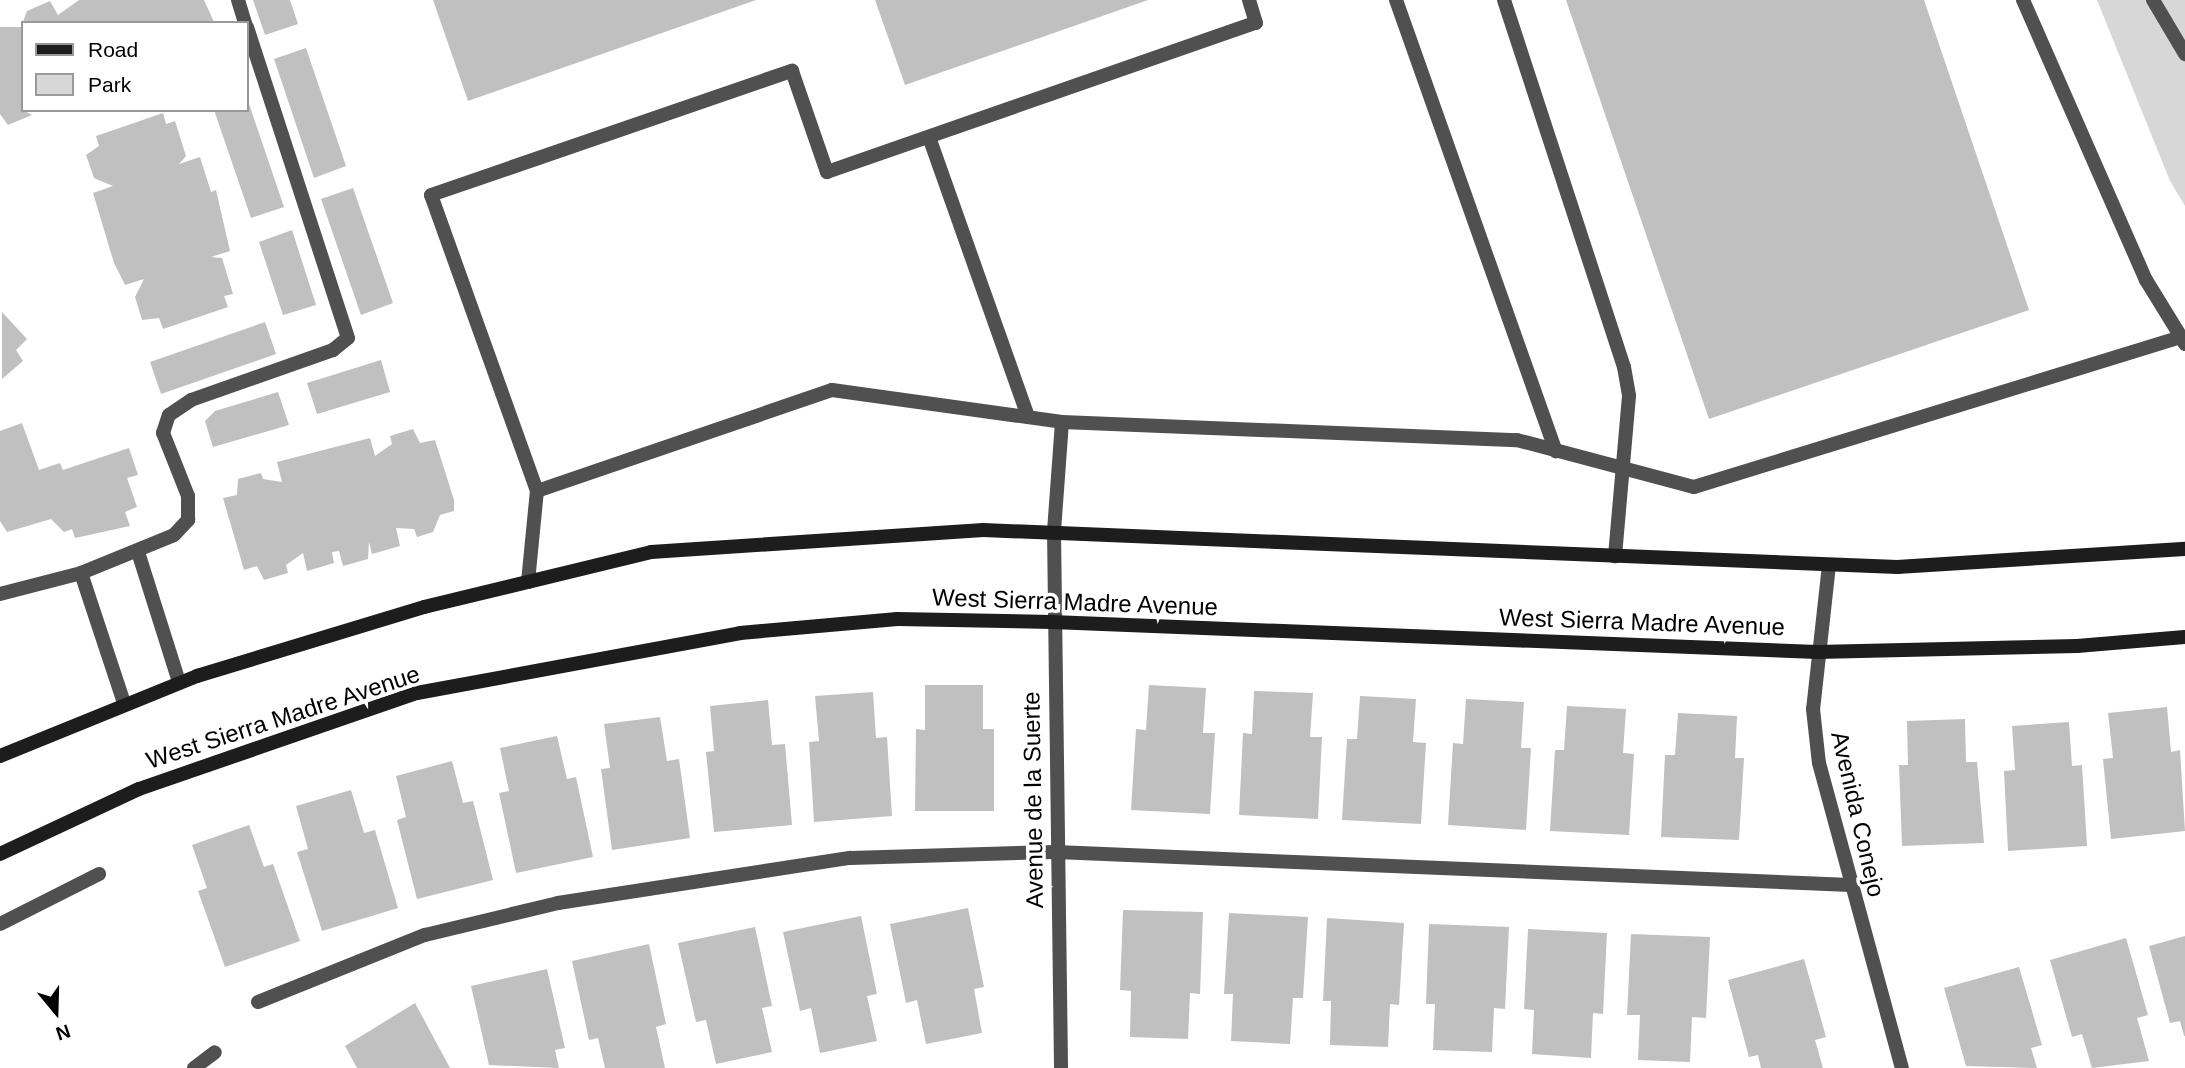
<!DOCTYPE html>
<html>
<head>
<meta charset="utf-8">
<style>
  body { margin:0 }
  #map { position:relative; width:2185px; height:1068px; overflow:hidden; background:#fff; font-family:Helvetica,sans-serif }
  div>[style] { position:absolute }
  .green>* { inset:0; background:#d7d7d7 }
  .building>* { inset:0; background:#c0c0c0 }
  .lane>* { height:14px; margin:-7px; padding:0 7px; transform-origin:7px; border-radius:7px; background:#505050 }
  .street>* { height:14px; margin:-7px; padding:0 7px; transform-origin:7px; border-radius:7px; background:#505050 }
  .secondary>* { height:14px; margin:-7px; padding:0 7px; transform-origin:7px; border-radius:7px; background:#1d1d1d }
  span { translate:-50% -50%; white-space:nowrap; text-align:center; line-height:1.15; -webkit-text-stroke:7px #fff; paint-order:stroke }
  .street-label { font-size:24px; color:#000 }
  .legend { position:absolute; left:21px; top:21px; width:228px; height:91px; box-sizing:border-box; background:#fff; border:2px solid #999; margin:0; padding:9px 12px; list-style:none; font-size:21px; color:#000 }
  .legend li { display:flex; align-items:center; gap:14px; height:35px }
  .legend b { width:35px; border:2px solid #999 }
  .north { position:absolute; left:21px; top:977px; width:70px; height:70px; -webkit-text-stroke:5px #fff; paint-order:stroke; rotate:161deg; font-size:19px; font-weight:700; line-height:28px; text-align:center; color:#000 }
  .north::after { content:''; display:block; margin:auto; width:24px; height:32px; background:#000; clip-path:polygon(50% 0,100% 100%,50% 72%,0 100%) }
</style>
</head>
<body>
<div id="map">
  <div class="green">
    <i style="clip-path:polygon(2097px 0,2185px 0,2185px 206px,2170px 181px)"></i>
  </div>
  <div class="building">
    <i style="clip-path:polygon(79px 0,204px 0,214px 22px,23px 23px,23px 110px,32px 115px,8px 125px,0 114px,0 27px,21px 27px,27px 11px,50px 1px,58px 15px)"></i>
    <i style="clip-path:polygon(253px 0,290px 0,298px 24px,265px 35px)"></i>
    <i style="clip-path:polygon(433px 0,756px 0,468px 101px)"></i>
    <i style="clip-path:polygon(875px 0,1148px 0,905px 85px)"></i>
    <i style="clip-path:polygon(1566px 0,1924px 0,2029px 310px,1709px 419px)"></i>
    <i style="clip-path:polygon(306px 48px,346px 166px,314px 178px,274px 59px)"></i>
    <i style="clip-path:polygon(247px 98px,284px 207px,251px 218px,214px 110px,247px 110px)"></i>
    <i style="clip-path:polygon(163px 113px,166px 124px,175px 121px,186px 156px,179px 164px,200px 157px,211px 192px,216px 190px,230px 251px,211px 257px,222px 258px,233px 294px,224px 296px,228px 307px,163px 329px,159px 318px,142px 320px,135px 297px,144px 279px,125px 285px,114px 263px,93px 193px,113px 186px,94px 178px,86px 155px,99px 146px,96px 136px)"></i>
    <i style="clip-path:polygon(353px 188px,393px 303px,361px 315px,321px 199px)"></i>
    <i style="clip-path:polygon(292px 230px,316px 305px,283px 315px,259px 242px)"></i>
    <i style="clip-path:polygon(2px 312px,27px 339px,16px 350px,23px 361px,2px 379px)"></i>
    <i style="clip-path:polygon(265px 322px,276px 354px,161px 394px,150px 362px)"></i>
    <i style="clip-path:polygon(381px 360px,390px 392px,317px 414px,307px 383px)"></i>
    <i style="clip-path:polygon(278px 392px,289px 425px,213px 447px,205px 421px,215px 411px)"></i>
    <i style="clip-path:polygon(22px 423px,39px 470px,60px 463px,63px 470px,129px 448px,138px 475px,127px 478px,137px 507px,125px 512px,130px 526px,75px 538px,72px 529px,64px 532px,51px 519px,7px 532px,0 521px,0 431px)"></i>
    <i style="clip-path:polygon(413px 429px,420px 443px,435px 440px,454px 500px,454px 511px,440px 515px,433px 532px,417px 537px,414px 529px,396px 528px,400px 546px,372px 554px,369px 542px,368px 559px,343px 566px,339px 551px,332px 552px,334px 563px,307px 571px,303px 553px,286px 565px,288px 573px,264px 580px,257px 566px,244px 570px,223px 498px,237px 495px,238px 479px,261px 473px,263px 479px,282px 482px,277px 462px,370px 438px,375px 456px,392px 444px,390px 436px)"></i>
    <i style="clip-path:polygon(925px 685px,983px 685px,983px 729px,994px 729px,994px 811px,915px 811px,916px 729px,925px 730px)"></i>
    <i style="clip-path:polygon(1149px 685px,1206px 688px,1203px 733px,1215px 733px,1210px 814px,1131px 810px,1136px 729px,1146px 730px)"></i>
    <i style="clip-path:polygon(1254px 691px,1313px 693px,1310px 737px,1322px 737px,1318px 819px,1239px 815px,1243px 733px,1252px 734px)"></i>
    <i style="clip-path:polygon(873px 692px,876px 738px,887px 737px,892px 816px,814px 822px,809px 742px,819px 741px,815px 696px)"></i>
    <i style="clip-path:polygon(1360px 696px,1416px 699px,1413px 742px,1426px 743px,1421px 824px,1342px 820px,1347px 739px,1357px 739px)"></i>
    <i style="clip-path:polygon(1466px 699px,1524px 702px,1521px 748px,1531px 748px,1526px 830px,1448px 825px,1453px 743px,1463px 744px)"></i>
    <i style="clip-path:polygon(768px 700px,772px 745px,785px 744px,792px 825px,714px 832px,706px 752px,714px 751px,710px 706px)"></i>
    <i style="clip-path:polygon(1567px 706px,1626px 709px,1623px 753px,1634px 754px,1629px 835px,1550px 831px,1555px 750px,1564px 750px)"></i>
    <i style="clip-path:polygon(2167px 707px,2171px 752px,2180px 750px,2185px 831px,2111px 839px,2103px 759px,2113px 758px,2108px 713px)"></i>
    <i style="clip-path:polygon(1678px 713px,1737px 716px,1735px 758px,1744px 758px,1739px 840px,1661px 837px,1665px 755px,1675px 755px)"></i>
    <i style="clip-path:polygon(660px 717px,667px 761px,679px 759px,690px 838px,612px 850px,601px 769px,610px 768px,604px 724px)"></i>
    <i style="clip-path:polygon(1965px 719px,1966px 762px,1977px 762px,1984px 843px,1902px 846px,1899px 765px,1908px 765px,1907px 721px)"></i>
    <i style="clip-path:polygon(2069px 722px,2072px 766px,2082px 765px,2087px 846px,2008px 851px,2004px 771px,2015px 770px,2012px 726px)"></i>
    <i style="clip-path:polygon(557px 736px,567px 779px,576px 777px,593px 857px,516px 873px,499px 793px,509px 791px,500px 748px)"></i>
    <i style="clip-path:polygon(452px 761px,463px 803px,473px 801px,493px 880px,417px 899px,397px 820px,406px 817px,396px 776px)"></i>
    <i style="clip-path:polygon(351px 790px,364px 833px,375px 830px,398px 908px,322px 931px,297px 852px,308px 849px,296px 806px)"></i>
    <i style="clip-path:polygon(249px 825px,264px 867px,273px 864px,300px 941px,225px 967px,198px 891px,207px 888px,192px 845px)"></i>
    <i style="clip-path:polygon(968px 908px,984px 987px,974px 989px,982px 1033px,926px 1044px,917px 1000px,906px 1003px,890px 924px)"></i>
    <i style="clip-path:polygon(1123px 910px,1203px 912px,1200px 994px,1190px 993px,1188px 1039px,1130px 1037px,1131px 991px,1120px 990px)"></i>
    <i style="clip-path:polygon(1229px 913px,1308px 917px,1303px 998px,1293px 998px,1290px 1044px,1231px 1041px,1233px 994px,1224px 994px)"></i>
    <i style="clip-path:polygon(861px 916px,877px 994px,867px 996px,877px 1041px,820px 1053px,811px 1008px,800px 1011px,783px 932px)"></i>
    <i style="clip-path:polygon(1327px 918px,1404px 923px,1399px 1005px,1390px 1004px,1388px 1047px,1330px 1045px,1331px 1001px,1323px 1001px)"></i>
    <i style="clip-path:polygon(1429px 924px,1509px 927px,1505px 1009px,1494px 1008px,1492px 1052px,1433px 1050px,1435px 1004px,1426px 1004px)"></i>
    <i style="clip-path:polygon(755px 927px,772px 1006px,762px 1008px,772px 1052px,716px 1064px,706px 1020px,696px 1022px,678px 943px)"></i>
    <i style="clip-path:polygon(1528px 929px,1607px 933px,1603px 1014px,1593px 1013px,1591px 1058px,1532px 1054px,1534px 1010px,1524px 1009px)"></i>
    <i style="clip-path:polygon(1631px 934px,1710px 937px,1706px 1018px,1692px 1017px,1690px 1062px,1638px 1060px,1640px 1015px,1627px 1015px)"></i>
    <i style="clip-path:polygon(2185px 936px,2185px 1036px,2184px 1036px,2180px 1021px,2170px 1023px,2149px 946px)"></i>
    <i style="clip-path:polygon(2126px 938px,2148px 1015px,2137px 1018px,2149px 1061px,2092px 1068px,2082px 1034px,2072px 1037px,2050px 960px)"></i>
    <i style="clip-path:polygon(649px 944px,666px 1024px,656px 1027px,665px 1068px,605px 1068px,598px 1038px,589px 1040px,572px 961px)"></i>
    <i style="clip-path:polygon(1804px 959px,1826px 1037px,1815px 1040px,1823px 1068px,1761px 1068px,1758px 1055px,1749px 1057px,1728px 980px)"></i>
    <i style="clip-path:polygon(2019px 967px,2042px 1045px,2031px 1048px,2037px 1068px,1966px 1066px,1944px 988px)"></i>
    <i style="clip-path:polygon(547px 969px,565px 1048px,555px 1050px,559px 1068px,489px 1065px,471px 986px)"></i>
    <i style="clip-path:polygon(415px 1003px,450px 1068px,357px 1068px,345px 1046px)"></i>
  </div>
  <div class="lane">
    <i style="left:238px;top:0;width:24px;rotate:73deg"></i>
    <i style="left:1396px;top:0;width:479px;rotate:70.5deg"></i>
    <i style="left:1504px;top:0;width:386px;rotate:71.9deg"></i>
    <i style="left:1624px;top:367px;width:29px;rotate:80deg"></i>
    <i style="left:1629px;top:396px;width:161px;rotate:95deg"></i>
    <i style="left:2023px;top:0;width:306px;rotate:66.3deg"></i>
    <i style="left:2146px;top:280px;width:67px;rotate:58.4deg"></i>
    <i style="left:2153px;top:0;width:63px;rotate:59.3deg"></i>
    <i style="left:929px;top:137px;width:297px;rotate:70.5deg"></i>
    <i style="left:537px;top:491px;width:312px;rotate:-18.9deg"></i>
    <i style="left:832px;top:390px;width:232px;rotate:7.9deg"></i>
    <i style="left:1054px;top:531px;width:109px;rotate:-85.8deg"></i>
    <i style="left:1062px;top:422px;width:455px;rotate:2.3deg"></i>
    <i style="left:1517px;top:440px;width:183px;rotate:14.9deg"></i>
    <i style="left:1694px;top:487px;width:510px;rotate:-17.12deg"></i>
    <i style="left:2181px;top:337px;width:8px;rotate:60deg"></i>
    <i style="left:138px;top:552px;width:136px;rotate:72.5deg"></i>
    <i style="left:81px;top:573px;width:137px;rotate:71.7deg"></i>
    <i style="left:528px;top:582px;width:91px;rotate:-84.4deg"></i>
    <i style="left:537px;top:491px;width:314px;rotate:-109.7deg"></i>
    <i style="left:431px;top:195px;width:382px;rotate:-19deg"></i>
    <i style="left:792px;top:71px;width:107px;rotate:70.9deg"></i>
    <i style="left:827px;top:172px;width:454px;rotate:-19.2deg"></i>
    <i style="left:1256px;top:23px;width:24px;rotate:-107deg"></i>
    <i style="left:0;top:594px;width:84px;rotate:-14.5deg"></i>
    <i style="left:81px;top:573px;width:100px;rotate:-22.2deg"></i>
    <i style="left:174px;top:535px;width:21px;rotate:-47deg"></i>
    <i style="left:188px;top:520px;width:24px;rotate:-90deg"></i>
    <i style="left:188px;top:496px;width:68px;rotate:-111.6deg"></i>
    <i style="left:163px;top:433px;width:19px;rotate:-72deg"></i>
    <i style="left:169px;top:415px;width:27px;rotate:-34deg"></i>
    <i style="left:191px;top:400px;width:151px;rotate:-19.4deg"></i>
    <i style="left:333px;top:350px;width:19px;rotate:-39deg"></i>
    <i style="left:348px;top:338px;width:327px;rotate:-108deg"></i>
    <i style="left:0;top:924px;width:111px;rotate:-26.8deg"></i>
    <i style="left:258px;top:1002px;width:180px;rotate:-21.9deg"></i>
    <i style="left:425px;top:935px;width:137px;rotate:-13.5deg"></i>
    <i style="left:558px;top:903px;width:295px;rotate:-8.8deg"></i>
    <i style="left:850px;top:858px;width:206px;rotate:-1.7deg"></i>
    <i style="left:1056px;top:852px;width:795px;rotate:2.38deg"></i>
    <i style="left:194px;top:1068px;width:26px;rotate:-37deg"></i>
  </div>
  <div class="street">
    <i style="left:1054px;top:531px;width:537px;rotate:89.25deg"></i>
    <i style="left:1829px;top:565px;width:145px;rotate:96.3deg"></i>
    <i style="left:1813px;top:709px;width:54px;rotate:83.7deg"></i>
    <i style="left:1819px;top:763px;width:316px;rotate:74.8deg"></i>
  </div>
  <div class="secondary">
    <i style="left:0;top:756px;width:213px;rotate:-22.1deg"></i>
    <i style="left:197px;top:676px;width:237px;rotate:-16.9deg"></i>
    <i style="left:424px;top:607px;width:234px;rotate:-13.6deg"></i>
    <i style="left:651px;top:552px;width:333px;rotate:-3.8deg"></i>
    <i style="left:983px;top:530px;width:915px;rotate:2.32deg"></i>
    <i style="left:1897px;top:567px;width:289px;rotate:-3.6deg"></i>
    <i style="left:0;top:854px;width:153px;rotate:-25.1deg"></i>
    <i style="left:139px;top:789px;width:294px;rotate:-19.1deg"></i>
    <i style="left:417px;top:693px;width:329px;rotate:-10.5deg"></i>
    <i style="left:740px;top:633px;width:158px;rotate:-5.1deg"></i>
    <i style="left:897px;top:619px;width:155px;rotate:1.1deg"></i>
    <i style="left:1052px;top:622px;width:766px;rotate:2.25deg"></i>
    <i style="left:1817px;top:652px;width:260px;rotate:-1.3deg"></i>
    <i style="left:2077px;top:646px;width:108px;rotate:-4.8deg"></i>
  </div>
  <div class="street-label">
    <span style="left:1075px;top:602px;rotate:2deg">West Sierra Madre Avenue</span>
    <span style="left:1642px;top:622px;rotate:2deg">West Sierra Madre Avenue</span>
    <span style="left:283px;top:717px;rotate:-18deg">West Sierra Madre Avenue</span>
    <span style="left:1033px;top:800px;rotate:-91deg">Avenue de la Suerte</span>
    <span style="left:1858px;top:814px;rotate:77deg">Avenida Conejo</span>
  </div>
  <ul class="legend">
  <li><b style="height:9px;background:#1d1d1d"></b>Road</li>
  <li><b style="height:19px;background:#d7d7d7"></b>Park</li>
  </ul>
  <div class="north">N</div>
</div>
</body>
</html>
